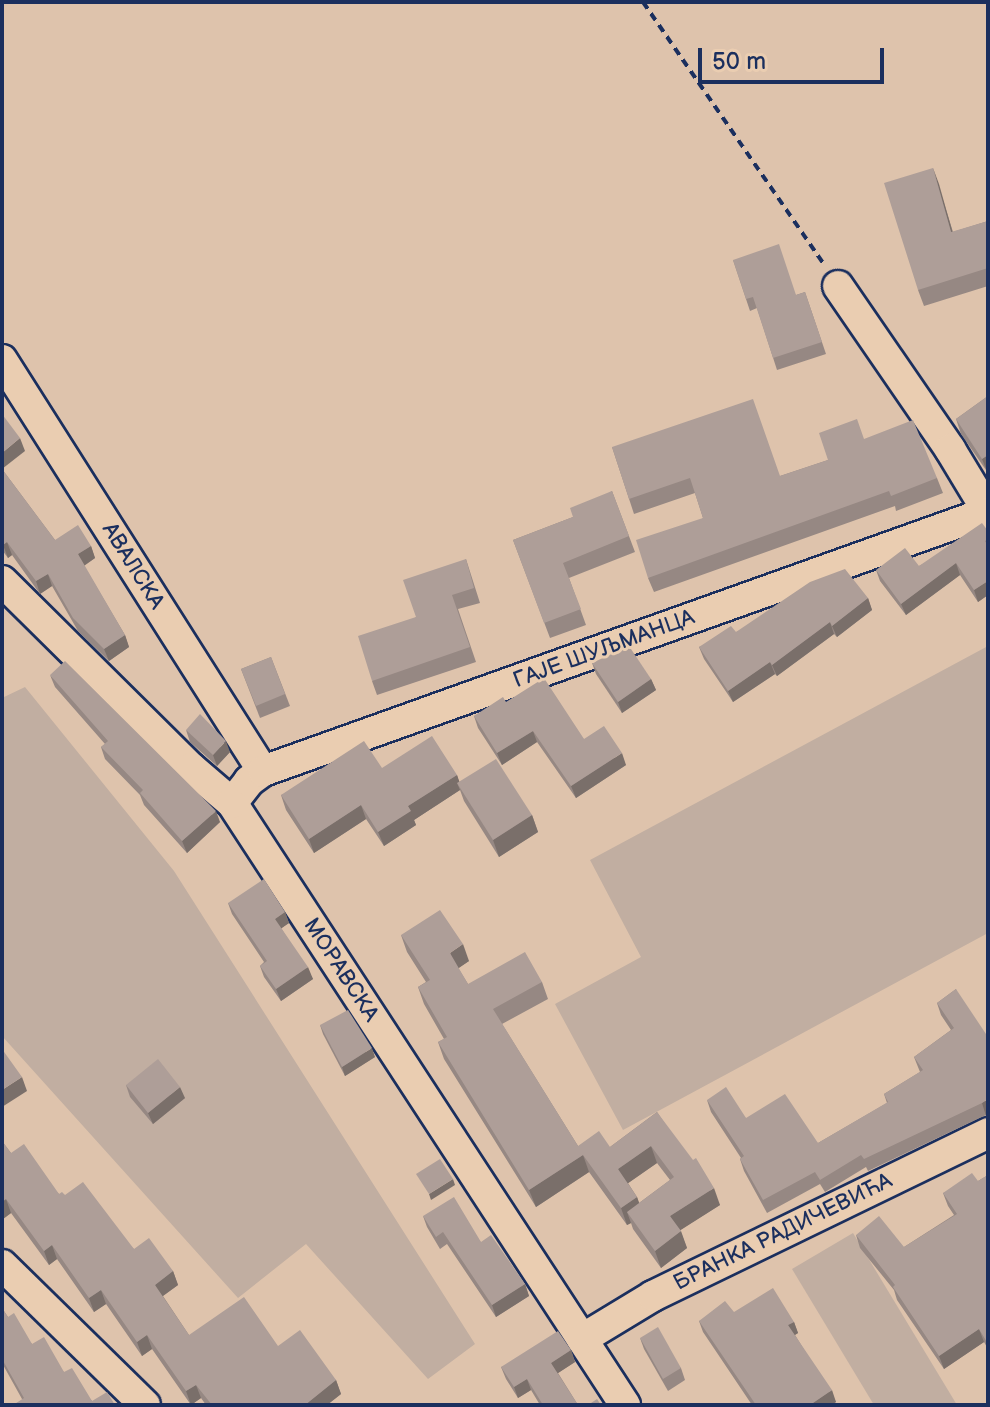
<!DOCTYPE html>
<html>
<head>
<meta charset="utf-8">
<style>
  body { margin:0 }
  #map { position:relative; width:990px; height:1407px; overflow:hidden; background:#dec3ac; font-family:"Balsamiq Sans",sans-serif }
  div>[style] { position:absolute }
  .green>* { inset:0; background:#c1aea1 }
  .path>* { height:4px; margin-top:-2px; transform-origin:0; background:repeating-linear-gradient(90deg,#1b2f5e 0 8px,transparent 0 14px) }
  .roads { filter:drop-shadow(2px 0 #1b2f5e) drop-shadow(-2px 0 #1b2f5e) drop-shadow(0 2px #1b2f5e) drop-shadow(0 -2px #1b2f5e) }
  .minor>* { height:30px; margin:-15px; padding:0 15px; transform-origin:15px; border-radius:15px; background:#eacdb1 }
  .wall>* { inset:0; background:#968883 }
  .shaded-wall>* { inset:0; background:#7a6f6a }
  .building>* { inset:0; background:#ae9e98 }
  span { translate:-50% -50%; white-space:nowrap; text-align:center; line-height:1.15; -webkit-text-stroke:6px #eacdb1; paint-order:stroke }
  .street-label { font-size:22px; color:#1b2f5e }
  .frame { position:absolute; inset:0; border:4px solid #1b2f5e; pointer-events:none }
  .scale { position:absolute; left:698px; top:48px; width:186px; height:36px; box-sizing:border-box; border:4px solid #1b2f5e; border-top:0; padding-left:10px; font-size:24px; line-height:28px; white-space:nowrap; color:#1b2f5e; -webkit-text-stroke:6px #eacdb1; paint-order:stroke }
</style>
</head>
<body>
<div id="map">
  <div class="green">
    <i style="clip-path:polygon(988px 646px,988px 933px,623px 1130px,555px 1004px,641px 957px,590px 860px)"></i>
    <i style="clip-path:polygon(25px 687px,174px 871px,475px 1344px,428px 1379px,306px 1244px,238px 1298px,2px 1036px,2px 698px)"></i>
    <i style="clip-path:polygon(853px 1233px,957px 1405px,874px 1405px,792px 1269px)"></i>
  </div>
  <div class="path">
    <i style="left:643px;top:2px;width:318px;rotate:55.4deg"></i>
  </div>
  <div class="roads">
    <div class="minor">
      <i style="left:838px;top:286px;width:198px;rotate:55.5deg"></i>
      <i style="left:950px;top:449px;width:74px;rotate:58.9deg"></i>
      <i style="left:2px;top:360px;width:487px;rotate:57.6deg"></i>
      <i style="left:2px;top:581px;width:266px;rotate:44.7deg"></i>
      <i style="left:191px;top:768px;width:54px;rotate:40.5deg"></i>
      <i style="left:232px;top:803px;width:719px;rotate:56.86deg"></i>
      <i style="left:232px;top:803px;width:28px;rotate:-52deg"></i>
      <i style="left:249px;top:781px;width:17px;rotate:-36deg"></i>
      <i style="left:263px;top:771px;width:770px;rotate:-19.66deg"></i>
      <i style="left:2px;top:1265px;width:200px;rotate:44.4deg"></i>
      <i style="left:582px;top:1339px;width:83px;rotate:-31.2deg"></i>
      <i style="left:653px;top:1296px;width:373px;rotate:-25.9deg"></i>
    </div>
  </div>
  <div class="wall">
    <i style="clip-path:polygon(933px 168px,953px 232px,988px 221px,988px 286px,924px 306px,918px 290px)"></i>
    <i style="clip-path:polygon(733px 260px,796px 295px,805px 292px,826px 354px,777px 370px,757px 308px,750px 311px)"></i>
    <i style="clip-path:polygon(988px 396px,988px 473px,961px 434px,956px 419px)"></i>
    <i style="clip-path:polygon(864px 439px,937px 478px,943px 493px,896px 511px,895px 506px,654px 592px,648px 578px,703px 518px,695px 493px,634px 514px,612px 447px,780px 476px,828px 460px)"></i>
    <i style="clip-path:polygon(2px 469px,55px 540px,91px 546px,95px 558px,84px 566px,125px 635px,129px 647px,109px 661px,78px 631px,52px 586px,40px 594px,12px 555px,8px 558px,2px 550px)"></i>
    <i style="clip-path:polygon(612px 491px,635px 552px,569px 578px,586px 625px,550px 638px,513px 540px,573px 517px)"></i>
    <i style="clip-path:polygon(988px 531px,988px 595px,978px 602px,960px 575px,906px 615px,880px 581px,876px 570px,919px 566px)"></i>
    <i style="clip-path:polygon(466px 559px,480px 603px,458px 609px,476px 662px,377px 695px,372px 681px,416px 617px)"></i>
    <i style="clip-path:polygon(868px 598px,872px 610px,837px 637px,834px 634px,777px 676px,775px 674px,733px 702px,704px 659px,699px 647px,736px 632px)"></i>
    <i style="clip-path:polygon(271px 657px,290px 706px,260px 718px,241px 669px)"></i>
    <i style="clip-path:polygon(592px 663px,651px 679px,656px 690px,622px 713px,596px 674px)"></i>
    <i style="clip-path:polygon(50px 675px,220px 822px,187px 853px,144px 805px,140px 795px,105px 759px,101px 747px,105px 744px,55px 687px)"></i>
    <i style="clip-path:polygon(506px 702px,584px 739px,626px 765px,576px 798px,537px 742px,502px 765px,478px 728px,474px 716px)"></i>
    <i style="clip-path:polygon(186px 730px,230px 752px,217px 766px,190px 742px)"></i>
    <i style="clip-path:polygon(382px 768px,457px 775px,459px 782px,532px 815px,538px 832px,499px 857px,464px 801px,460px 790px,414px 820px,416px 825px,384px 846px,366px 819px,314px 853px,286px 810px,281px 795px)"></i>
    <i style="clip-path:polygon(228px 903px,285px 912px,289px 923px,281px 928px,313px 979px,281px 1001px,264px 977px,260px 966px,264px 962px,232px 914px)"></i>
    <i style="clip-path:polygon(evenodd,401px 935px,469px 961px,458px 968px,468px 984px,542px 982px,548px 999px,502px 1024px,578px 1146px,610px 1147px,657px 1112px,720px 1205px,680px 1230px,687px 1248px,661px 1268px,633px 1229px,631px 1223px,627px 1225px,589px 1172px,536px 1207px,444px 1059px,438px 1042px,444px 1039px,424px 1004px,418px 987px,426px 982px,407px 952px,401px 935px,657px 1163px,670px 1180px,639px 1203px,637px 1197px,628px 1183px,657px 1163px)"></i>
    <i style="clip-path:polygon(956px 989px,988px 1114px,868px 1171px,866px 1167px,825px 1192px,820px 1184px,767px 1213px,744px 1171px,740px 1159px,741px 1158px,711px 1112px,707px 1100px,746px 1118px,818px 1143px,887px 1103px,884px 1094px,920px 1072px,914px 1057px,951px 1030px,941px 1015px,937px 1003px)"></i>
    <i style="clip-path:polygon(320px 1025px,375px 1057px,345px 1076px,323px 1034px)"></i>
    <i style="clip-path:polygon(126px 1085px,185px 1098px,153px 1124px,130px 1097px)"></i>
    <i style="clip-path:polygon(2px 1141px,11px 1153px,59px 1194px,65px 1195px,134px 1249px,173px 1271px,178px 1285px,163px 1296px,189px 1335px,278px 1346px,336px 1380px,341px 1394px,327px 1405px,206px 1405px,201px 1398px,191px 1405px,152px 1349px,142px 1356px,106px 1304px,94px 1312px,57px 1259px,49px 1265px,11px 1213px,3px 1219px,2px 1218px)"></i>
    <i style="clip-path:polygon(988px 1175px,988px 1349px,984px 1342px,944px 1369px,897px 1300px,894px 1290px,860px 1248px,856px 1235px,904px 1247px,954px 1215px,948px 1206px,943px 1193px,978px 1181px)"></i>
    <i style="clip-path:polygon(423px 1216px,481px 1242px,525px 1284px,529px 1296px,496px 1317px,447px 1244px,440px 1249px,427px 1227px)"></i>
    <i style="clip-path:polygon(2px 1308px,8px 1317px,32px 1344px,64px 1372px,92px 1401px,115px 1405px,22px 1399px,2px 1363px)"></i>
    <i style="clip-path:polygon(734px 1312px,794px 1322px,798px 1333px,795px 1335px,836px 1402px,831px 1405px,752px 1405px,703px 1332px,699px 1321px)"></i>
    <i style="clip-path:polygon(640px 1338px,681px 1368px,685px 1380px,668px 1391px,644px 1349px)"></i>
    <i style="clip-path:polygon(571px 1350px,575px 1362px,558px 1373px,578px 1405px,540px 1405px,531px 1390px,518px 1398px,506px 1379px,501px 1367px)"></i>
  </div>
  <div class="shaded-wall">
    <i style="clip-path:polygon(933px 168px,939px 184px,957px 248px,951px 232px)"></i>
    <i style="clip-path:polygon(20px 438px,25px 451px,2px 469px,2px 453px)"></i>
    <i style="clip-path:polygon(988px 455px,988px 474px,982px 459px)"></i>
    <i style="clip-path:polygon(7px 542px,12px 555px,8px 558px,3px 545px)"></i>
    <i style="clip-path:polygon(91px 546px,95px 558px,82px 567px,78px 554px)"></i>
    <i style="clip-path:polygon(956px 563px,960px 575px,906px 615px,901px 604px)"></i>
    <i style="clip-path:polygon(48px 574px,52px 586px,40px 594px,36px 581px)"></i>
    <i style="clip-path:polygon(988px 581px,988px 595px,978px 602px,974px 590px)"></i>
    <i style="clip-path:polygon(868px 598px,872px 610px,837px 637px,832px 626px)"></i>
    <i style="clip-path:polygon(830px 622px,834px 634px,777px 676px,772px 665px)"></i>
    <i style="clip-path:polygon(125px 635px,129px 647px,109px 661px,104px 649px)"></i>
    <i style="clip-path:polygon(770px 662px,775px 674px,733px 702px,728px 691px)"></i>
    <i style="clip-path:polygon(651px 679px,656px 690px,622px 713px,618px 702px)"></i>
    <i style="clip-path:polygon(533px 731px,537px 742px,502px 765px,497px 753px)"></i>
    <i style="clip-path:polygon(226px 741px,230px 752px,217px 766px,213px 755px)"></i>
    <i style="clip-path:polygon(622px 753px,626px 765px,576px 798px,571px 786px)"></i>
    <i style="clip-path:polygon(457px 775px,462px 789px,457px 783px,460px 790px,414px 820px,416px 825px,384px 846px,378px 832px,408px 806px)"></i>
    <i style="clip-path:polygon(361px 805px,366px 819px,314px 853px,309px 839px)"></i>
    <i style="clip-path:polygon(216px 811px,220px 822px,187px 853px,182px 841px)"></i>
    <i style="clip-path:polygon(532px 815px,538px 832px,499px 857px,493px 840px)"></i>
    <i style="clip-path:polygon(285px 912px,289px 923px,279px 930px,275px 919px)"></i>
    <i style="clip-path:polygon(463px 944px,469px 961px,456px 970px,450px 953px)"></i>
    <i style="clip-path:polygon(308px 967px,313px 979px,281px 1001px,276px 989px)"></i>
    <i style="clip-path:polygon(372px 1048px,375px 1057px,345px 1076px,342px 1067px)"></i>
    <i style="clip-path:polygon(22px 1077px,27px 1091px,2px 1107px,2px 1090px)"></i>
    <i style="clip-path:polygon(180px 1087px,185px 1098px,153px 1124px,148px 1113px)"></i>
    <i style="clip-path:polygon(988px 1099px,988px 1114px,986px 1116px,982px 1103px)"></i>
    <i style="clip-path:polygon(651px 1146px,657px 1163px,624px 1186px,618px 1169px)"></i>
    <i style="clip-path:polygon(583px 1155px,589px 1172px,536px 1207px,529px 1190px)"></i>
    <i style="clip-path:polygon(453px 1179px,455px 1185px,431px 1200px,429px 1194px)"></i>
    <i style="clip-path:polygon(714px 1188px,720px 1205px,676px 1233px,670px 1216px)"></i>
    <i style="clip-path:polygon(637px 1197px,643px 1214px,627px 1212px,631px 1223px,627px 1225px,621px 1208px)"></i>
    <i style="clip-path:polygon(6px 1199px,11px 1213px,3px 1219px,2px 1202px)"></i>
    <i style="clip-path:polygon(681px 1231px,687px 1248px,661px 1268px,655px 1251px)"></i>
    <i style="clip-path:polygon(52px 1245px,57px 1259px,49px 1265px,44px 1251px)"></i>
    <i style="clip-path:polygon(173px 1271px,178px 1285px,160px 1298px,155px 1285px)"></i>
    <i style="clip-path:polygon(525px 1284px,529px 1296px,496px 1317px,492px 1305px)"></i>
    <i style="clip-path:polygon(101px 1290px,106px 1304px,94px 1312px,89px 1298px)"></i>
    <i style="clip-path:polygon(794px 1322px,798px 1333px,793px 1336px,788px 1325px)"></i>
    <i style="clip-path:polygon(979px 1329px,984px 1342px,944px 1369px,939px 1356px)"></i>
    <i style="clip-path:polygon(147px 1335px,152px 1349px,142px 1356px,137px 1342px)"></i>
    <i style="clip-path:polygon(571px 1350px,575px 1362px,555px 1375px,551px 1363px)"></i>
    <i style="clip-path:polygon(527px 1379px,531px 1390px,518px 1398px,514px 1387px)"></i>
    <i style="clip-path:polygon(336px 1380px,341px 1394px,327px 1405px,305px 1405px)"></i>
    <i style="clip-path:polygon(196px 1385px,201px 1398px,191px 1405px,186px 1391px)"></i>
    <i style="clip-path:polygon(832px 1390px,836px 1402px,831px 1405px,810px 1405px)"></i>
  </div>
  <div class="building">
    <i style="clip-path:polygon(933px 168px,951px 232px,988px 221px,988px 268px,918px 290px,884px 183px)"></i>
    <i style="clip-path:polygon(779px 244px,796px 295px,805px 292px,822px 342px,773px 358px,753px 297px,746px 299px,733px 260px)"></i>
    <i style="clip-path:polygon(988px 396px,988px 455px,982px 459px,956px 419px)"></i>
    <i style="clip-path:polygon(753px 399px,780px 476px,828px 460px,819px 433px,857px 419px,864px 439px,913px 420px,937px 478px,891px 496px,889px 491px,648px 578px,636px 540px,703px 518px,690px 478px,629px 499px,612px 447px)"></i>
    <i style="clip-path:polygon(2px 414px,20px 438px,2px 453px)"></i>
    <i style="clip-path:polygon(2px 469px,55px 540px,78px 525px,91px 546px,78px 554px,125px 635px,104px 649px,73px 618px,48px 574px,36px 581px,7px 542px,3px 545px,2px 544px)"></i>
    <i style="clip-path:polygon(612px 491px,629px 536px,563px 563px,581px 609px,544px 623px,513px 540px,573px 517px,570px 508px)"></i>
    <i style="clip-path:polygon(982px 523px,988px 531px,988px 539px,985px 541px,988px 546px,988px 581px,974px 590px,956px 563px,901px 604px,876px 570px,905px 548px,919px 566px)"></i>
    <i style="clip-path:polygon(466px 559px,474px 588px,452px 595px,470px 647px,372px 681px,358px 636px,416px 617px,403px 580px)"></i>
    <i style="clip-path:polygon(845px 569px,868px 598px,832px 626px,830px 622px,772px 665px,770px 662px,728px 691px,699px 647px,731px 626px,736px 632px,810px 582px)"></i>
    <i style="clip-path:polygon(629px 646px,651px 679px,618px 702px,592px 663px)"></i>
    <i style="clip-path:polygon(271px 657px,285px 694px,256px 706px,241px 669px)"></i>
    <i style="clip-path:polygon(65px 661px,216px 811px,182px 841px,140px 793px,143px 790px,101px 747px,108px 741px,50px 675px)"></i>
    <i style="clip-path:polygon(544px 678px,584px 739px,604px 726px,622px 753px,571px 786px,533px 731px,497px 753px,474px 716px,503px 697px,506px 702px)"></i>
    <i style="clip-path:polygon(200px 714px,226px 741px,213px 755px,186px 730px)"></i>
    <i style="clip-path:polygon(432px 736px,457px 775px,408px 806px,411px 811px,378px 832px,361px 805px,309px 839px,281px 795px,364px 741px,382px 768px)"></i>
    <i style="clip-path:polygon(496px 759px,532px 815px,493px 840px,457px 783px)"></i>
    <i style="clip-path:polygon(264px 879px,285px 912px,275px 919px,308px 967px,276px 989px,260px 966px,267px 961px,228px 903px)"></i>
    <i style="clip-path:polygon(440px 910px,463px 944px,450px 953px,468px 984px,525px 952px,542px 982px,493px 1009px,578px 1146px,599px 1131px,610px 1147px,657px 1112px,693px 1160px,696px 1158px,714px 1188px,670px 1216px,681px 1231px,655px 1251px,627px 1212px,674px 1177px,651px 1146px,618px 1169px,637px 1197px,621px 1208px,583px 1155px,529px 1190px,438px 1042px,447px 1037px,418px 987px,430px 980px,401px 935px)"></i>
    <i style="clip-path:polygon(956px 989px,988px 1037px,988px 1099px,982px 1103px,864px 1159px,861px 1155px,820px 1180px,815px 1172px,763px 1200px,740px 1159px,744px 1156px,707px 1100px,726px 1087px,746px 1118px,785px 1094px,818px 1143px,888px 1102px,884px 1094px,923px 1070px,914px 1057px,954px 1028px,937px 1003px)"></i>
    <i style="clip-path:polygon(348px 1010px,372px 1048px,342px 1067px,320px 1025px)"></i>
    <i style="clip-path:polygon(2px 1049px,22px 1077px,2px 1090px)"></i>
    <i style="clip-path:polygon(158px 1059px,180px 1087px,148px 1113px,126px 1085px)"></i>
    <i style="clip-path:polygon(2px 1141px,11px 1153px,24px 1144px,59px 1194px,62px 1192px,65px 1195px,83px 1182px,134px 1249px,149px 1238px,173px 1271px,155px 1285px,189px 1335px,244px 1297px,278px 1346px,300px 1330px,336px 1380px,305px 1405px,212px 1405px,196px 1385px,186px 1391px,147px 1335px,137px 1342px,101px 1290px,89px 1298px,52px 1245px,44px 1251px,6px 1199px,2px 1202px)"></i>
    <i style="clip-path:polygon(440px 1159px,453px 1179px,429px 1194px,416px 1174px)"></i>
    <i style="clip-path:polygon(972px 1173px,978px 1181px,988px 1175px,988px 1344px,979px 1329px,939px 1356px,893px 1287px,895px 1285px,856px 1235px,879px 1216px,904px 1247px,957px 1214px,943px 1193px)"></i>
    <i style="clip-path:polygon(454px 1197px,481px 1242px,491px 1235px,525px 1284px,492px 1305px,443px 1232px,436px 1237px,423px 1216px)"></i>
    <i style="clip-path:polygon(773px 1288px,794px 1322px,788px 1325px,832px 1390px,810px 1405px,756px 1405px,699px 1321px,725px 1301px,734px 1312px)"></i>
    <i style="clip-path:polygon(2px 1308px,8px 1317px,14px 1313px,32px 1344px,44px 1337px,64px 1372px,72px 1368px,92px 1401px,107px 1392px,115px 1405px,13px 1405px,24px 1398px,2px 1359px)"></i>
    <i style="clip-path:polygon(658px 1327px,681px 1368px,663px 1379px,640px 1338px)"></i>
    <i style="clip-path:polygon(558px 1331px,571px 1350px,551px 1363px,578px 1405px,543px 1405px,527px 1379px,514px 1387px,501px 1367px)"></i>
    <i style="clip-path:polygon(597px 1399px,601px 1405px,588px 1405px)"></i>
  </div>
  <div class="street-label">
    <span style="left:133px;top:566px;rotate:58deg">АВАЛСКА</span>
    <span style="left:604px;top:649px;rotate:-20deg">ГАЈЕ ШУЉМАНЦА</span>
    <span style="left:341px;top:970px;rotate:57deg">МОРАВСКА</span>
    <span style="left:783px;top:1232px;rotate:-26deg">БРАНКА РАДИЧЕВИЋА</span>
  </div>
  <div class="frame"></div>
  <div class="scale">50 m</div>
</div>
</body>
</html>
